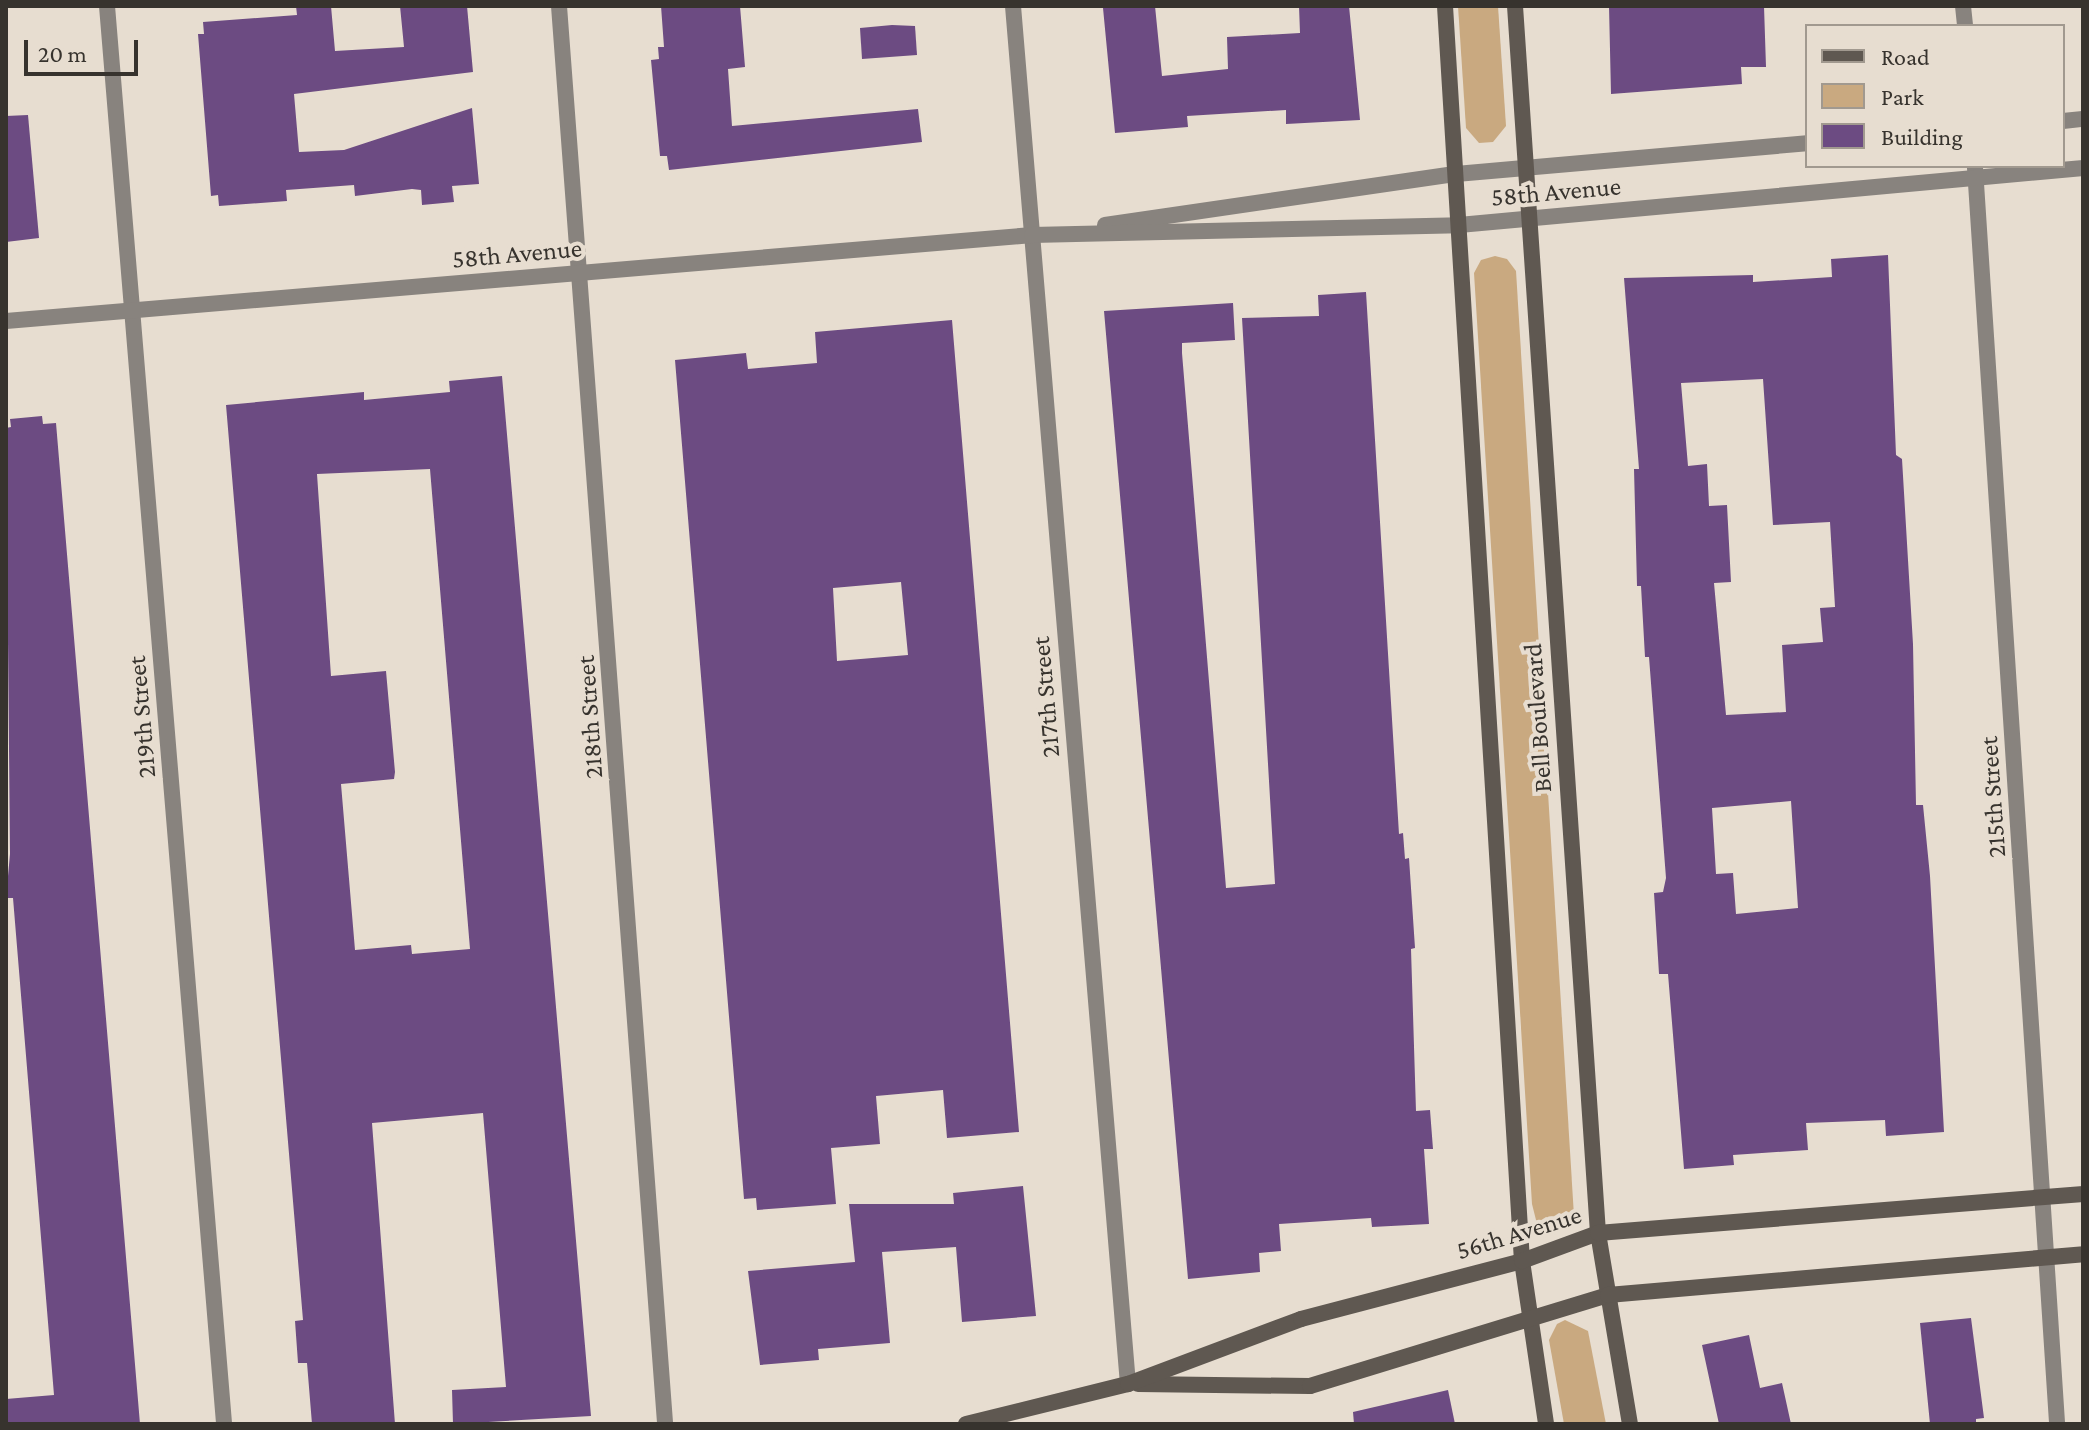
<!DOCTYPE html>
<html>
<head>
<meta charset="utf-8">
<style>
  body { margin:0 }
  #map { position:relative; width:2089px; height:1430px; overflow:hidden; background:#e7ddd0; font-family:"Crimson Pro",serif }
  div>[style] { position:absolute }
  .green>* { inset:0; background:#c9a980 }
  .building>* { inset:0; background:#6c4b82 }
  .street>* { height:16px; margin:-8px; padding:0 8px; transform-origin:8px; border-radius:8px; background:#88837e }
  .secondary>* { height:16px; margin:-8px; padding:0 8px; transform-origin:8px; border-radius:8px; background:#5f5851 }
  span { translate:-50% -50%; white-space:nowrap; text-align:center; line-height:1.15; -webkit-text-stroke:8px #e7ddd0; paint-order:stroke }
  .street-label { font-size:26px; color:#37332e }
  .frame { position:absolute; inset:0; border:8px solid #37332e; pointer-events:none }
  .legend { position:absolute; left:1805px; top:24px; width:260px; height:144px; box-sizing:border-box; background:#e7ddd0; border:2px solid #a1998f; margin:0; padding:10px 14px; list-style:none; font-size:24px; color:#37332e }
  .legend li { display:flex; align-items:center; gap:16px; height:40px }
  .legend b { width:40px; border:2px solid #a1998f }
  .scale { position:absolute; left:24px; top:40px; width:114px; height:36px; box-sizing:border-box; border:4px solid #37332e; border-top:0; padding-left:10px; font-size:24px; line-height:28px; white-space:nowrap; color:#37332e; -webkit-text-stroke:6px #e7ddd0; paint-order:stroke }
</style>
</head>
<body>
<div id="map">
  <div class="green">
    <i style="clip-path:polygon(1458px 6px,1498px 6px,1506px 126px,1493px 142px,1479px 143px,1466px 128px)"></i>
    <i style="clip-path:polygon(1495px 256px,1507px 259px,1516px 271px,1574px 1216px,1564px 1229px,1550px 1233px,1537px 1224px,1532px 1204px,1474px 273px,1481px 260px)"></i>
    <i style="clip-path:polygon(1565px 1320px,1588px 1331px,1606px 1424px,1564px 1424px,1549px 1340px,1557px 1324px)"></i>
  </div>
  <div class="building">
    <i style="clip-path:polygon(296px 6px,331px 6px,335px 51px,404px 47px,400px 6px,467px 6px,473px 72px,294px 94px,299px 152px,344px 150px,472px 108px,479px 184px,452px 186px,454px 202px,422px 205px,421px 190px,412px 189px,355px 196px,354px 185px,286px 190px,287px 201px,219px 206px,218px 195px,211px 196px,198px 34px,204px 34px,203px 22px,297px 15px)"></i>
    <i style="clip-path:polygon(661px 6px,740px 6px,745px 67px,728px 69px,732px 126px,918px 109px,922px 142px,669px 170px,667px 156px,660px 156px,651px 60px,659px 59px,658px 47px,664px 47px)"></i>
    <i style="clip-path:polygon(1155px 6px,1162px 76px,1228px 69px,1227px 37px,1300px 33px,1299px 6px,1349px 6px,1360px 120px,1286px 124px,1286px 110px,1187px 116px,1188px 127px,1115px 133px,1103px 8px)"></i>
    <i style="clip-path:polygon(1609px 6px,1764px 6px,1766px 67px,1741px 67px,1742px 84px,1611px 94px)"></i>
    <i style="clip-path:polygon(892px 25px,915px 26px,917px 55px,862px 59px,860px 28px)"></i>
    <i style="clip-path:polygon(28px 115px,39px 238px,6px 242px,6px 116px)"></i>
    <i style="clip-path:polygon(evenodd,1888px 255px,1896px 455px,1902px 459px,1913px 644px,1916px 805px,1923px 805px,1930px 876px,1944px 1132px,1886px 1136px,1885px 1120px,1806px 1123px,1808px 1150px,1733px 1155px,1734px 1165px,1684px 1169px,1668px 974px,1659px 974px,1654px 893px,1663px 892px,1666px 878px,1649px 657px,1645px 657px,1641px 586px,1637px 586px,1634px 469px,1639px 469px,1624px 278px,1753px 275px,1753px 282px,1832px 277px,1831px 259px,1888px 255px,1763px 379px,1773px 525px,1830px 522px,1835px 607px,1820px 608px,1823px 642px,1782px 645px,1786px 712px,1726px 715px,1714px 583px,1731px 582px,1727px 505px,1709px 506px,1707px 464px,1688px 466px,1681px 383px,1763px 379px,1888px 255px,1791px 801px,1798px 908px,1736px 914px,1733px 873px,1716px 874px,1712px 808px,1791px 801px)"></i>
    <i style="clip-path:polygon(1366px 292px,1399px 834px,1403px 833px,1405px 859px,1409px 858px,1415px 948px,1411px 949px,1416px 1111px,1430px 1110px,1433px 1149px,1424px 1149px,1429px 1224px,1372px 1227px,1371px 1218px,1279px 1224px,1281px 1251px,1259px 1253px,1260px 1272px,1188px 1279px,1104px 311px,1233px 303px,1235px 340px,1182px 343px,1182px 353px,1226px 888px,1275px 884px,1242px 318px,1319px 316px,1318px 295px)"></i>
    <i style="clip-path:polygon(evenodd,952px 320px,1019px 1132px,947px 1138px,943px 1090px,876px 1096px,880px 1144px,831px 1148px,836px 1204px,757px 1210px,756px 1198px,744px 1199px,675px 360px,746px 353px,748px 369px,817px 363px,815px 332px,952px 320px,901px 582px,908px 655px,837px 661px,833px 588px,901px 582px)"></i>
    <i style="clip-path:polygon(evenodd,502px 376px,591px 1416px,453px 1424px,452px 1390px,506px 1387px,483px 1113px,372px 1123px,395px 1424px,312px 1424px,307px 1363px,298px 1363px,295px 1321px,303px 1320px,226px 405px,364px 392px,364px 400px,450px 392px,449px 381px,502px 376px,430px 469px,470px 949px,412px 954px,411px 945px,355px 950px,341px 784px,394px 779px,395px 772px,386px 671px,331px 676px,317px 474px,430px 469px)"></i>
    <i style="clip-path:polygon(42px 416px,43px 424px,56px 423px,140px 1424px,6px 1424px,6px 1399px,54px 1395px,13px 898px,6px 898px,10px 854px,6px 428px,11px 427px,10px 419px)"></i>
    <i style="clip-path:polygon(1023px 1186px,1036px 1316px,962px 1322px,956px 1247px,882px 1252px,890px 1343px,818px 1349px,819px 1360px,760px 1365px,748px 1271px,855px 1262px,849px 1204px,954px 1204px,953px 1193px)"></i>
    <i style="clip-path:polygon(1971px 1318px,1984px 1418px,1976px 1419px,1976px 1424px,1930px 1424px,1920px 1323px)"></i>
    <i style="clip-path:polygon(1749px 1335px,1760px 1388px,1782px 1383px,1791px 1424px,1719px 1424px,1702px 1345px)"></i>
    <i style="clip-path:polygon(1448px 1390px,1455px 1424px,1354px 1424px,1353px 1412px)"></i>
  </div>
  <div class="street">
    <i style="left:107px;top:6px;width:1423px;rotate:85.28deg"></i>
    <i style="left:559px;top:6px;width:1422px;rotate:85.72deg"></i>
    <i style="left:1013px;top:6px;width:1383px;rotate:85.23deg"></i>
    <i style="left:1963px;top:6px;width:20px;rotate:84deg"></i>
    <i style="left:2063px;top:121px;width:20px;rotate:-6deg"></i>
    <i style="left:1975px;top:168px;width:1259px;rotate:86.26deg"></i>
    <i style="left:1105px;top:225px;width:355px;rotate:-8.3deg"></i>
    <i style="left:1456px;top:174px;width:352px;rotate:-5deg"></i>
    <i style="left:6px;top:321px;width:1030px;rotate:-4.79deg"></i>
    <i style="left:1032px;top:235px;width:427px;rotate:-1.3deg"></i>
    <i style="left:1459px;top:225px;width:627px;rotate:-5.22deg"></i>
  </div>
  <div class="secondary">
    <i style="left:1445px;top:6px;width:1257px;rotate:86.49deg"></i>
    <i style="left:1522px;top:1261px;width:165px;rotate:81.6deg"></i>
    <i style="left:1515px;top:6px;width:1230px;rotate:86.13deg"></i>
    <i style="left:1598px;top:1233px;width:194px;rotate:80.5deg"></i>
    <i style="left:1138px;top:1384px;width:172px;rotate:0.7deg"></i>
    <i style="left:1310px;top:1386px;width:312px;rotate:-17deg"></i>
    <i style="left:1608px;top:1295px;width:477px;rotate:-4.9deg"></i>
    <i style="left:966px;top:1424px;width:167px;rotate:-13.9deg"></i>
    <i style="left:1128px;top:1384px;width:185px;rotate:-20.6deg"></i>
    <i style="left:1301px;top:1319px;width:228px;rotate:-14.7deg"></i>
    <i style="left:1522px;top:1261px;width:81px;rotate:-20.2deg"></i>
    <i style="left:1598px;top:1233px;width:487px;rotate:-4.6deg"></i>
  </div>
  <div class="street-label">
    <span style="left:1556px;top:192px;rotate:-5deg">58th Avenue</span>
    <span style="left:517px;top:254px;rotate:-5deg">58th Avenue</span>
    <span style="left:1046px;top:697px;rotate:-95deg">217th Street</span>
    <span style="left:142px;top:717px;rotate:-95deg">219th Street</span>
    <span style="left:590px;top:717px;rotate:-94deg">218th Street</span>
    <span style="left:1538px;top:718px;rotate:-94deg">Bell Boulevard</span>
    <span style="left:1993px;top:797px;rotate:-94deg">215th Street</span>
    <span style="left:1519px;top:1233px;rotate:-17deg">56th Avenue</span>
  </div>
  <div class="frame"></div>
  <ul class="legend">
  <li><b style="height:10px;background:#5f5851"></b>Road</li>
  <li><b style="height:22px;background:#c9a980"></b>Park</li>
  <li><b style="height:22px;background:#6c4b82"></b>Building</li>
  </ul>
  <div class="scale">20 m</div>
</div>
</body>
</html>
